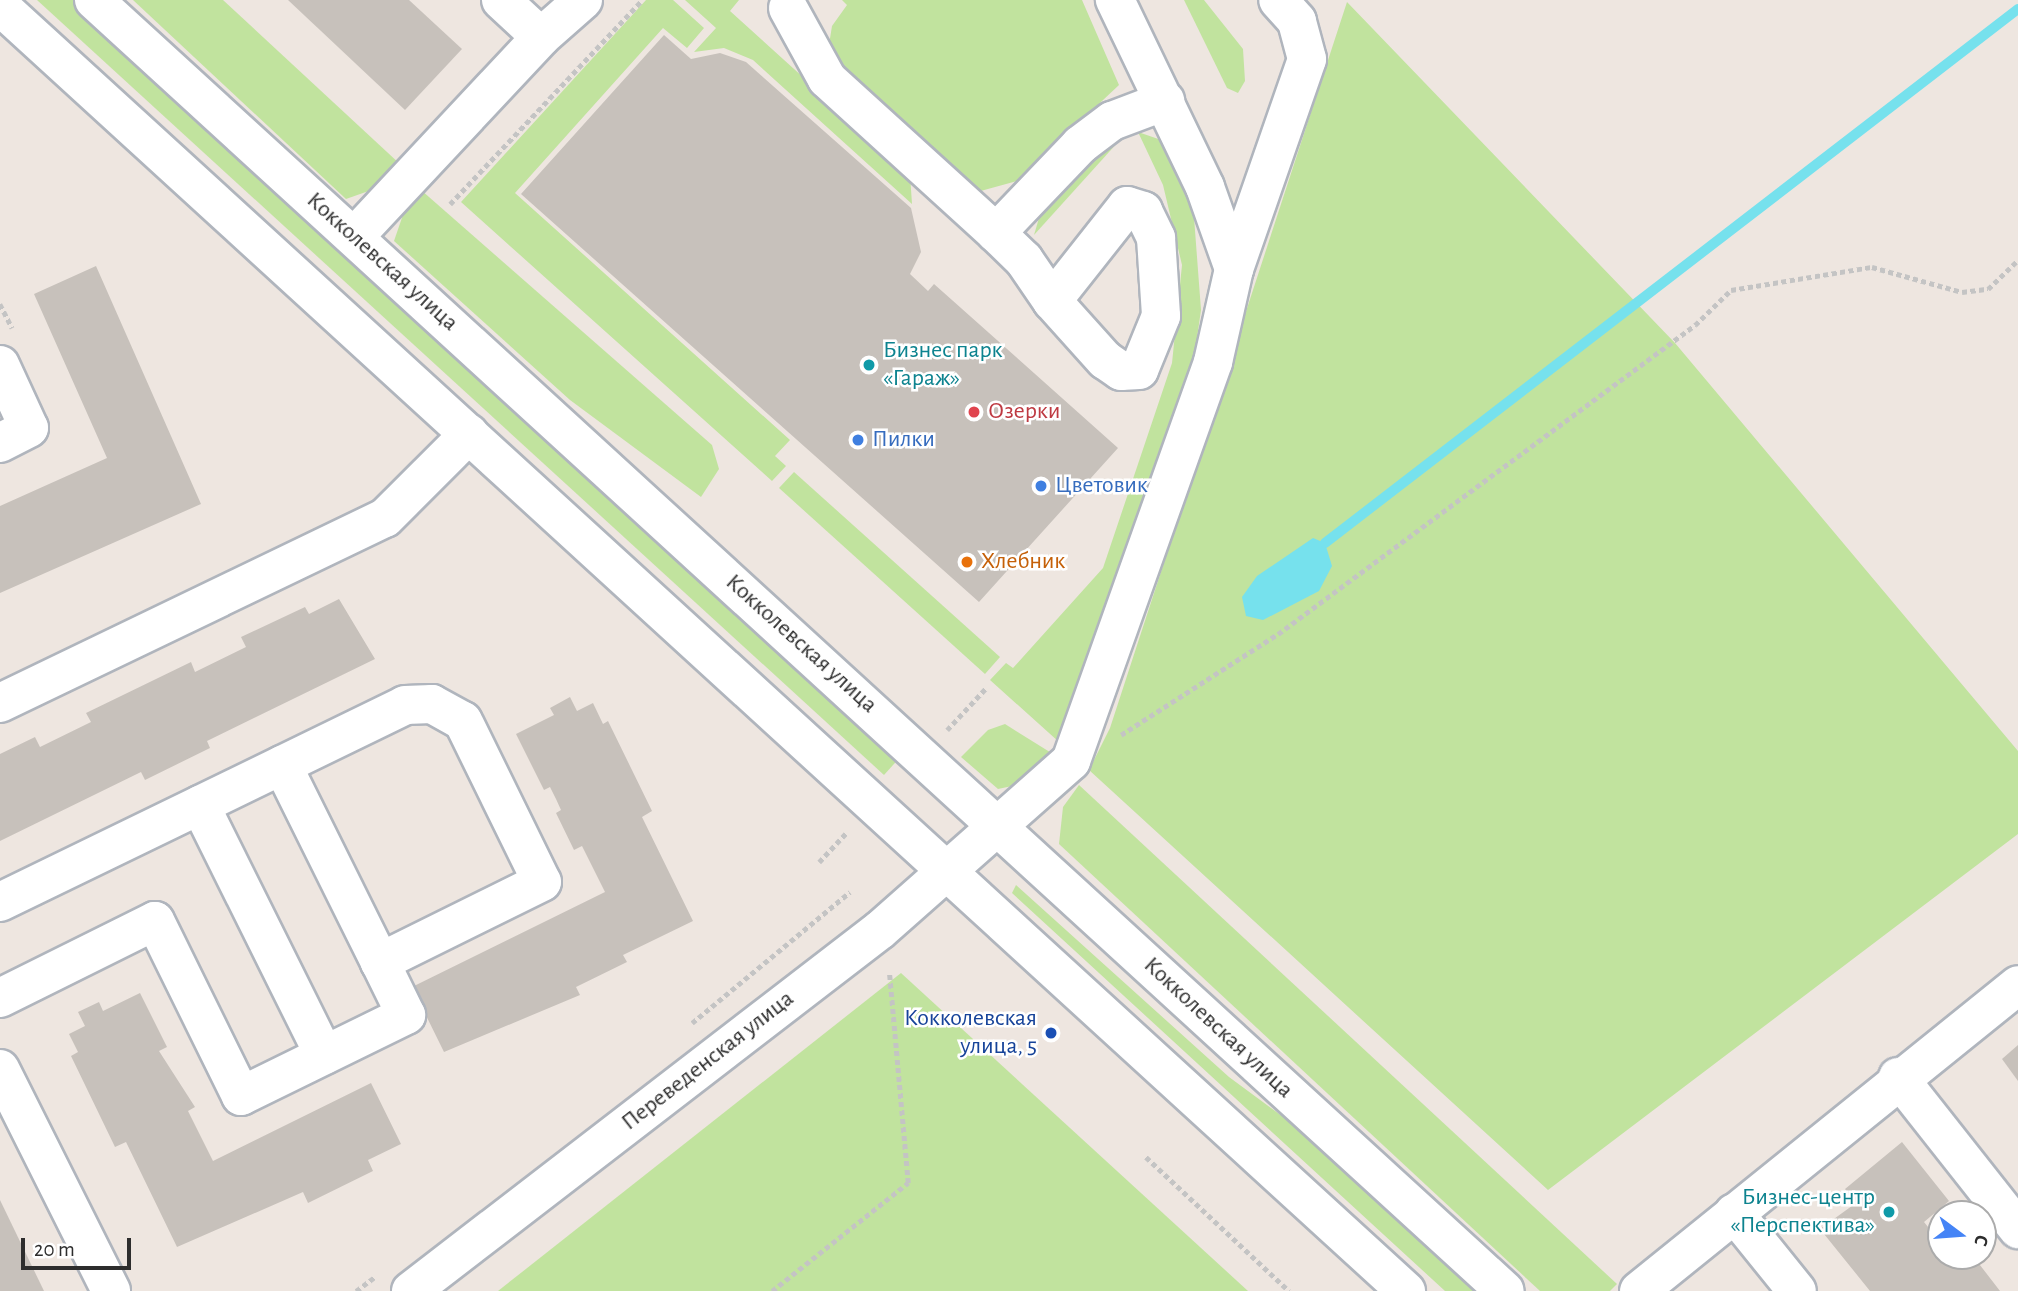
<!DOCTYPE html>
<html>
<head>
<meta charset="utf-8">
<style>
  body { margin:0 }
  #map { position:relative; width:2018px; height:1291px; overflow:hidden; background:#eee6e0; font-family:"Alegreya Sans",sans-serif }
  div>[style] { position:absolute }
  .green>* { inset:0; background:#c1e39e }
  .water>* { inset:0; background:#76e1ed }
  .stream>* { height:10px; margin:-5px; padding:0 5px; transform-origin:5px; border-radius:5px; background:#76e1ed }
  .building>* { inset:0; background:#c7c1bb }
  .path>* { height:4.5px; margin-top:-2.25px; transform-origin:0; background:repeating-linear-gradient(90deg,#c4c4c4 0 5px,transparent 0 8.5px) }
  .roads { filter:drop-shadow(2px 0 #b0b5bd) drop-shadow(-2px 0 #b0b5bd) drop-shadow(0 2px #b0b5bd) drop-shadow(0 -2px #b0b5bd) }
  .minor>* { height:38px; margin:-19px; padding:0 19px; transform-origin:19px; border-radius:19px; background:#fff }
  .dots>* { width:19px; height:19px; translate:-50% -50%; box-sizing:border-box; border:4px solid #fff; border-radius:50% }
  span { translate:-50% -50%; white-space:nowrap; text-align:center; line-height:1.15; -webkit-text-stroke:5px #fff; paint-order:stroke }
  .street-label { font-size:24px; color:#2d2d2d }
  .culture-label { font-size:24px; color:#0d838f }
  .left { translate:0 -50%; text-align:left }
  .right { translate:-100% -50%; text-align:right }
  .health-label { font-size:24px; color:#be3a42 }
  .shop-label { font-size:24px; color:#366cbe }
  .food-label { font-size:24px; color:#c56008 }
  .transit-label { font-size:24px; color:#164399 }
  .north { position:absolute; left:1927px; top:1200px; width:70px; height:70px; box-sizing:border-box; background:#fff; border:2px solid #ababab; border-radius:50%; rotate:106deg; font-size:19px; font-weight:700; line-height:28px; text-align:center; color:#2d2d2d }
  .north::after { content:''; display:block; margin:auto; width:24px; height:32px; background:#4584f6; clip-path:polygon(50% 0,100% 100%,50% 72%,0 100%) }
  .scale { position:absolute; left:21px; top:1238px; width:110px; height:32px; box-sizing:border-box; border:4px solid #2d2d2d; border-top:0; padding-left:9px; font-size:21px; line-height:24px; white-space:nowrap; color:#2d2d2d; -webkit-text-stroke:5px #fff; paint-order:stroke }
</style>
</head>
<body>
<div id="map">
  <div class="green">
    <i style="clip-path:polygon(37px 0,76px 0,903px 754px,884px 775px)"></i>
    <i style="clip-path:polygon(133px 0,223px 0,401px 165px,380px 187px,346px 199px)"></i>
    <i style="clip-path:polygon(646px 0,673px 0,704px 28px,687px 48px,663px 28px,515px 193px,790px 440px,775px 456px,786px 466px,772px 481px,461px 202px)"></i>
    <i style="clip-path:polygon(685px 0,739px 0,730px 11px,910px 174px,912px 204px,753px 60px,724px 48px,694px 52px,716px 28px)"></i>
    <i style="clip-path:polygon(842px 0,1082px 0,1119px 85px,1017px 181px,977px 192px,845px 84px,828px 51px,832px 26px,847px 5px)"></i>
    <i style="clip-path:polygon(1184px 0,1204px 0,1243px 49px,1245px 81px,1238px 93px,1227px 88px)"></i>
    <i style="clip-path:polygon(1347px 2px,1675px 343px,2018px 751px,2018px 834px,1548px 1190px,1089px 770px,1110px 728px)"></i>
    <i style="clip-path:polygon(1138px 132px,1167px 142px,1181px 179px,1194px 217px,1201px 310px,1195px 352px,1059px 742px,990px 680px,1006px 663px,1013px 668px,1103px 568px,1172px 363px,1182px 265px,1163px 185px)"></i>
    <i style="clip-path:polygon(1119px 141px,1034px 235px,1039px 218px,1093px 158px)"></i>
    <i style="clip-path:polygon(421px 190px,712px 445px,719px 469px,701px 497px,570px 400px,394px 241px,406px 206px)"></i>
    <i style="clip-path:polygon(794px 472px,1000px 657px,985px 674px,779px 488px)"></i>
    <i style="clip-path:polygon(1005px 724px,1053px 754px,1035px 781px,998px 789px,961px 757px,988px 730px)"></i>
    <i style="clip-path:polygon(1079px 785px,1617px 1284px,1610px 1291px,1540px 1291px,1059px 844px,1063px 807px)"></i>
    <i style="clip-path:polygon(1016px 885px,1229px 1077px,1354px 1169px,1485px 1291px,1445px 1291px,1012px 893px)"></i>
    <i style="clip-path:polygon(901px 973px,1248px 1291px,498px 1291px)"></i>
  </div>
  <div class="water">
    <i style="clip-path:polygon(1313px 538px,1325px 543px,1332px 566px,1319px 591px,1263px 620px,1246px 616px,1242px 597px,1257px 576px)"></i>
  </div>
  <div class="stream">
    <i style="left:1325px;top:543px;width:875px;rotate:-37.62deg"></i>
  </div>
  <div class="building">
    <i style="clip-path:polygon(288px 0,409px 0,462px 49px,405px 110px)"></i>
    <i style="clip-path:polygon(664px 35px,691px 59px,720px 53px,746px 62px,911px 208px,921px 252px,910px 274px,928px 291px,934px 284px,1118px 448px,979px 602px,521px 194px)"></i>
    <i style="clip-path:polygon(96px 266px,201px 504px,0 593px,0 506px,107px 458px,34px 294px)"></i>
    <i style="clip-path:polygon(339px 599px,375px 659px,207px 741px,210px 748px,145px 780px,141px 772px,0 841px,0 754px,35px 737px,40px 747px,91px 722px,86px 713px,191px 662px,195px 672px,246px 647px,241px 637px,305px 607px,309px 614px)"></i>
    <i style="clip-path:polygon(570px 697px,577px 711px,593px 703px,603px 724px,608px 721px,652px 811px,642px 817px,693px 921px,623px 955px,627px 962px,576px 987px,580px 995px,444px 1052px,412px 987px,605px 892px,582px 846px,574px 850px,556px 813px,561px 810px,556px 799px,550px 787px,544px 790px,516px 734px,554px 715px,550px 708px)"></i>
    <i style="clip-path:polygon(140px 993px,167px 1047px,159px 1051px,195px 1107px,188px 1111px,213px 1161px,371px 1083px,401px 1144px,368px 1160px,373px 1171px,308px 1203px,303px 1192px,177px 1247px,126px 1142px,115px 1147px,71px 1056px,78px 1052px,69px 1034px,85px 1026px,78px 1012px,99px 1002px,103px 1011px)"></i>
    <i style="clip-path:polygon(2018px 1045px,2018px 1081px,2002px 1059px)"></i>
    <i style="clip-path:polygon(1902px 1142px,1949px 1201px,1924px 1222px,1941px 1243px,1941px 1256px,1973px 1256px,2000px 1291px,1870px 1291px,1820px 1229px,1856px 1203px,1845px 1189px)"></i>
    <i style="clip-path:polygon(0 1200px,44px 1291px,0 1291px)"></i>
  </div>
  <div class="path">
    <i style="left:450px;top:204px;width:280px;rotate:-46.7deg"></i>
    <i style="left:0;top:304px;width:27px;rotate:63deg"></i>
    <i style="left:947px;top:730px;width:59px;rotate:-47.1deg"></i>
    <i style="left:1121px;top:735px;width:187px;rotate:-32.8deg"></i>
    <i style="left:1278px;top:634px;width:519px;rotate:-36.54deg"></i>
    <i style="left:1695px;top:325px;width:50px;rotate:-44.2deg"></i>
    <i style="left:1731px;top:290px;width:143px;rotate:-9.3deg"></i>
    <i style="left:1872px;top:267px;width:93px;rotate:15.5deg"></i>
    <i style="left:1962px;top:292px;width:26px;rotate:-7deg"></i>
    <i style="left:1988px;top:289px;width:42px;rotate:-44deg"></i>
    <i style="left:819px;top:862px;width:41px;rotate:-47deg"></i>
    <i style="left:692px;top:1023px;width:205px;rotate:-39.7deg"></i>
    <i style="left:1146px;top:1157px;width:196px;rotate:43.1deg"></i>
    <i style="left:356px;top:1291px;width:25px;rotate:-37deg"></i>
    <i style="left:772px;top:1291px;width:174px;rotate:-38.5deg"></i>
    <i style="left:908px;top:1183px;width:212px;rotate:-95.1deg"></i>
  </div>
  <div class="roads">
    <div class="minor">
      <i style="left:94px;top:0;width:1912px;rotate:42.46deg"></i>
      <i style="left:501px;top:0;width:54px;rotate:42.8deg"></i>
      <i style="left:0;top:6px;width:1905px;rotate:42.43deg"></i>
      <i style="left:788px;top:8px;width:81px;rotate:61.2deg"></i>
      <i style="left:827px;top:79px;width:229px;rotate:42.3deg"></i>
      <i style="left:354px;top:237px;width:274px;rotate:-46.9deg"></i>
      <i style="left:541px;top:37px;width:56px;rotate:-41.4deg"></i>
      <i style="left:1234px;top:269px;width:222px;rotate:-70.8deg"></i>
      <i style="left:1307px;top:59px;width:39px;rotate:-105deg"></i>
      <i style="left:1297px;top:21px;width:28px;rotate:-132deg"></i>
      <i style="left:1052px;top:301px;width:121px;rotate:-51.7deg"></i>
      <i style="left:1127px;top:206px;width:17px;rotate:17deg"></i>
      <i style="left:1143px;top:211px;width:30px;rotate:64deg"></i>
      <i style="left:1156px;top:238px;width:78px;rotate:86.3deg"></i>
      <i style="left:1161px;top:316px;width:58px;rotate:112.2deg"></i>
      <i style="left:1139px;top:370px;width:18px;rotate:177deg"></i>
      <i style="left:1121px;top:371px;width:19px;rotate:-145deg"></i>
      <i style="left:1105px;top:360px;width:79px;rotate:-131.9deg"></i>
      <i style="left:1052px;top:301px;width:50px;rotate:-124.3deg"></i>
      <i style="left:1024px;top:260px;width:39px;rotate:-136deg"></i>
      <i style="left:996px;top:233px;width:122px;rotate:-46.3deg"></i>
      <i style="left:1080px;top:145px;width:40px;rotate:-37deg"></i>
      <i style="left:1112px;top:121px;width:57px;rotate:-20.7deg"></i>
      <i style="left:0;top:365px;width:69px;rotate:65.3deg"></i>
      <i style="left:29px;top:428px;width:33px;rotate:153deg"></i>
      <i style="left:0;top:703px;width:427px;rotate:-25.7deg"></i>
      <i style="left:385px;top:518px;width:119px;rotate:-45deg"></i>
      <i style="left:200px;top:805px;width:279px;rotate:63.6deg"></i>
      <i style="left:0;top:902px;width:450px;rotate:-25.9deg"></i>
      <i style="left:405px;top:705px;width:27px;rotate:-2deg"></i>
      <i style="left:432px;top:704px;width:35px;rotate:29deg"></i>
      <i style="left:463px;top:721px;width:179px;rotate:63.9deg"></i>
      <i style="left:542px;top:882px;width:181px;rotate:153.7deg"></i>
      <i style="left:380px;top:962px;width:220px;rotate:-116.4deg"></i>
      <i style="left:0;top:998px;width:173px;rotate:-26.4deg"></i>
      <i style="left:155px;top:921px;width:195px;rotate:63.8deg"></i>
      <i style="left:241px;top:1096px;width:184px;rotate:-26.1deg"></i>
      <i style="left:406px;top:1015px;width:59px;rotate:-116.1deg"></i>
      <i style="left:0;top:1069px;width:248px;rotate:63.4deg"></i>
      <i style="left:1898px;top:1077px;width:194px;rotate:51.7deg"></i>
      <i style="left:1734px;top:1213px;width:100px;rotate:51.1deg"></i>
      <i style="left:411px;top:1291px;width:592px;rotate:-37.59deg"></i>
      <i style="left:880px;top:930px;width:255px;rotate:-41.5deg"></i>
      <i style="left:1071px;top:761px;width:424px;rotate:-70.4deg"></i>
      <i style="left:1213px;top:362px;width:95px;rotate:-77.3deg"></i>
      <i style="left:1234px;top:269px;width:87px;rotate:-109.5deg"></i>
      <i style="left:1205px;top:187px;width:208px;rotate:-115.7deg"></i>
      <i style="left:1639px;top:1291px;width:487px;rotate:-38.9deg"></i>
    </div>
  </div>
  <div class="dots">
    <i style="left:869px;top:365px;background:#0f9aa8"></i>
    <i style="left:974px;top:412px;background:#e0444e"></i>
    <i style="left:858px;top:440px;background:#3f7fe0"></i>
    <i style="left:1041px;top:486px;background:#3f7fe0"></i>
    <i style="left:967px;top:562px;background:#e8710a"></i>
    <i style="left:1051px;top:1033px;background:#1a4fb4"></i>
    <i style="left:1889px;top:1212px;background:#0f9aa8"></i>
  </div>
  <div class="street-label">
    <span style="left:382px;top:262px;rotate:42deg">Кокколевская улица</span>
    <span style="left:801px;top:644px;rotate:42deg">Кокколевская улица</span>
    <span style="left:1218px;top:1028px;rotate:43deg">Кокколевская улица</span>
    <span style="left:708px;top:1061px;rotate:-38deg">Переведенская улица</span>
  </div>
  <div class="culture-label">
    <span class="left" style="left:883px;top:365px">Бизнес парк<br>«Гараж»</span>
    <span class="right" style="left:1875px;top:1212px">Бизнес-центр<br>«Перспектива»</span>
  </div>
  <div class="health-label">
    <span class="left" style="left:988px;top:412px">Озерки</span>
  </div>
  <div class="shop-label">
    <span class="left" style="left:872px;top:440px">Пилки</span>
    <span class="left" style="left:1055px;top:486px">Цветовик</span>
  </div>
  <div class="food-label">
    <span class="left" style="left:981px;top:562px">Хлебник</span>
  </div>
  <div class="transit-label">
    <span class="right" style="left:1037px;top:1033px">Кокколевская<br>улица, 5</span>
  </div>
  <div class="north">С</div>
  <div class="scale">20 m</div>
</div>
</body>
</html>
